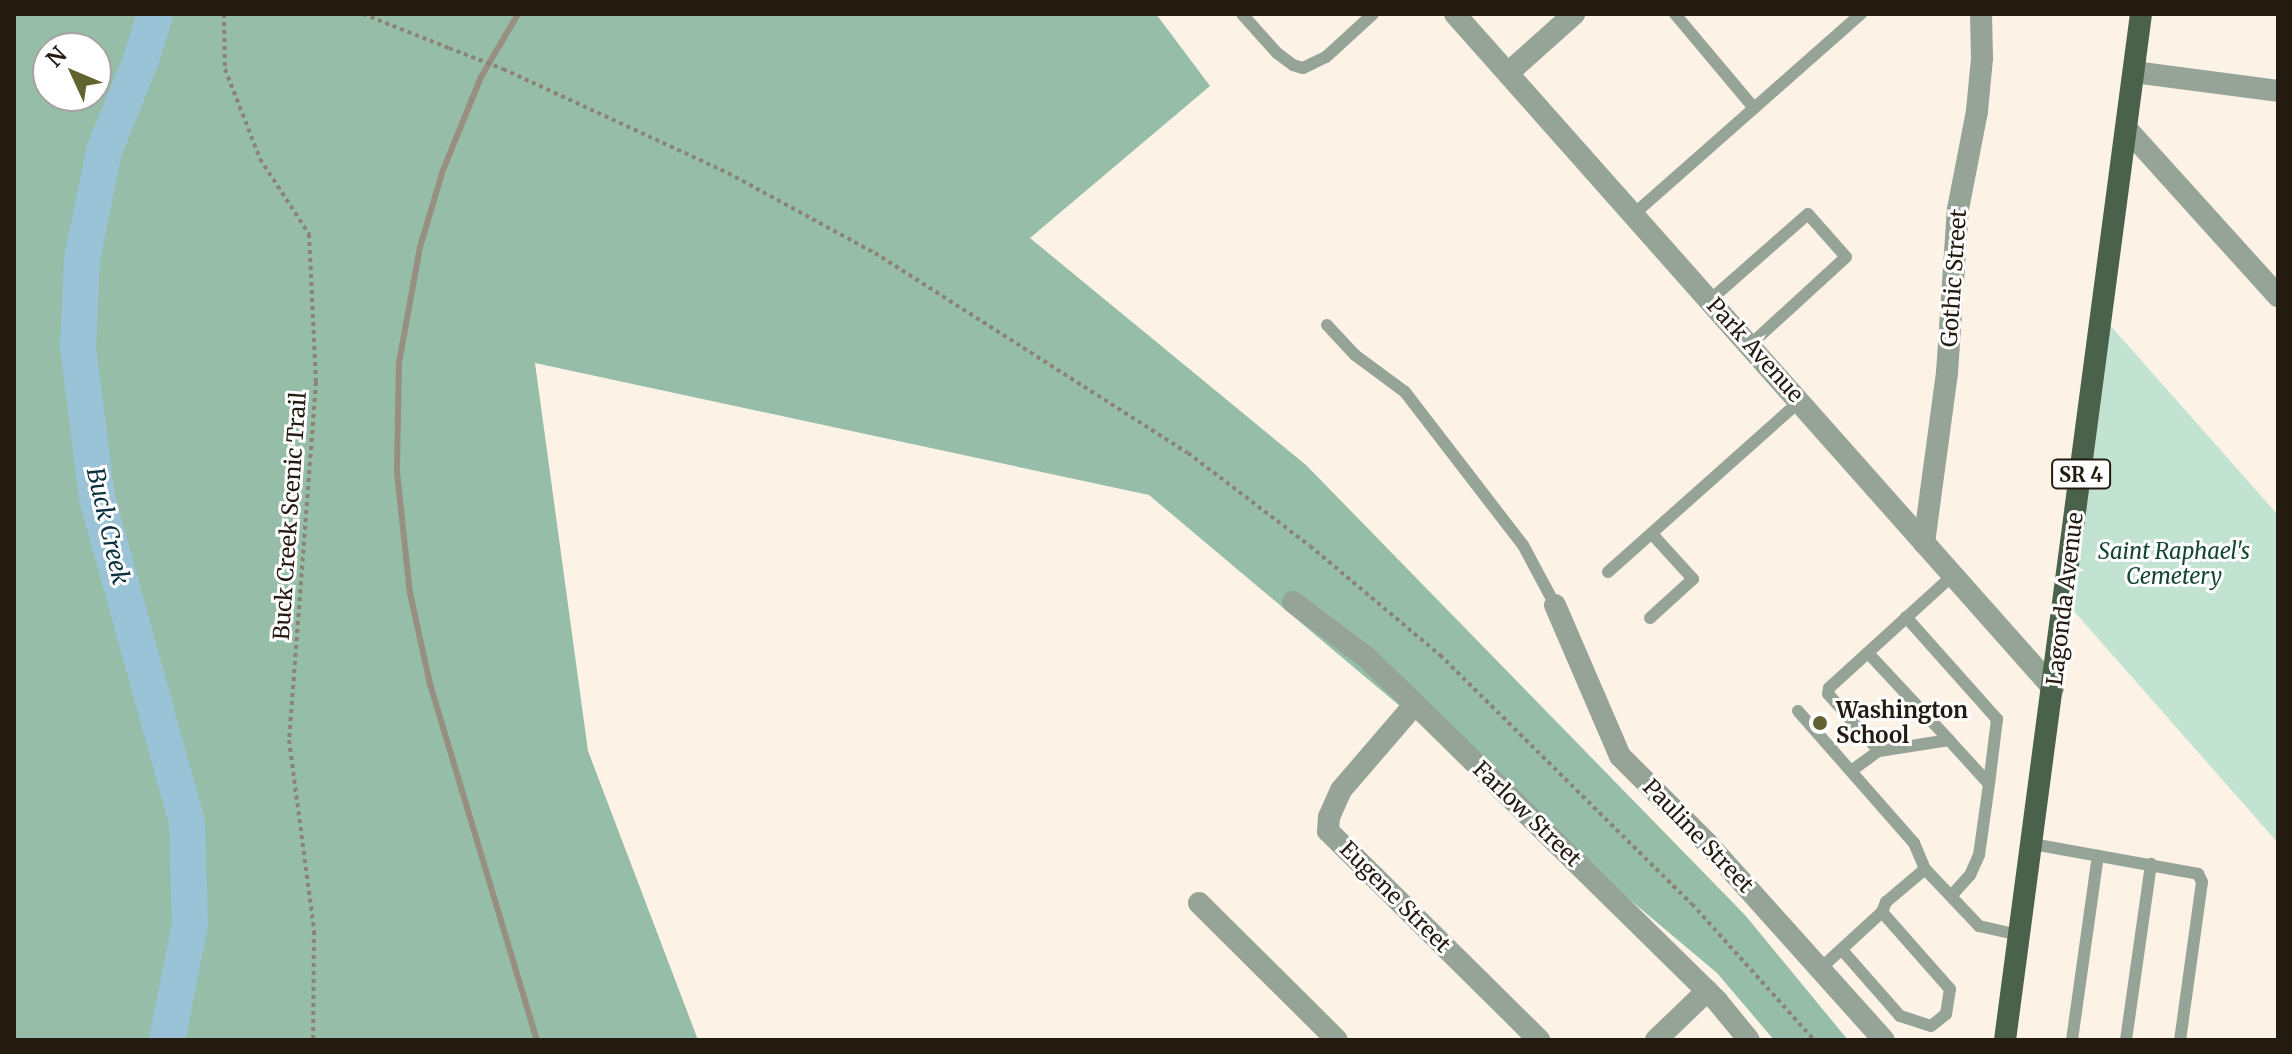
<!DOCTYPE html>
<html>
<head>
<meta charset="utf-8">
<style>
  body { margin:0 }
  #map { position:relative; width:2292px; height:1054px; overflow:hidden; background:#fcf2e6; font-family:Merriweather,serif }
  div>[style] { position:absolute }
  .green>* { inset:0; background:#c3e3d2 }
  .forest>* { inset:0; background:#95bda8 }
  .river>* { height:36px; margin:-18px; padding:0 18px; transform-origin:18px; border-radius:18px; background:#9ac3d7 }
  .path>* { height:4px; margin-top:-2px; transform-origin:0; background:repeating-linear-gradient(90deg,#8c8377 0 4px,transparent 0 8px) }
  .service>* { height:12px; margin:-6px; padding:0 6px; transform-origin:6px; border-radius:6px; background:#96a397 }
  .minor>* { height:22px; margin:-11px; padding:0 11px; transform-origin:11px; border-radius:11px; background:#96a397 }
  .primary>* { height:22px; margin:-11px; padding:0 11px; transform-origin:11px; border-radius:11px; background:#4a614c }
  .rail>* { height:6px; margin:-3px; padding:0 3px; transform-origin:3px; border-radius:3px; background:#988f83 }
  .path-bridge>* { height:4px; margin-top:-2px; transform-origin:0; background:repeating-linear-gradient(90deg,#8c8377 0 4px,transparent 0 8px) }
  .dots>* { width:22px; height:22px; translate:-50% -50%; box-sizing:border-box; border:4px solid #fff; border-radius:50% }
  span { translate:-50% -50%; white-space:nowrap; text-align:center; line-height:1.15; -webkit-text-stroke:6px #fff; paint-order:stroke }
  .shield-label span { padding:2px 6px; background:#fff; border:2px solid; border-radius:6px; -webkit-text-stroke-width:0 }
  .shield-label { font-size:20px; color:#231b10; font-weight:700 }
  .street-label { font-size:22px; color:#231b10 }
  .park-label { font-size:22px; color:#144731; font-style:italic }
  .poi-label { font-size:22px; color:#231b10; font-weight:700 }
  .left { translate:0 -50%; text-align:left }
  .water-label { font-size:24px; color:#0b3140; font-style:italic }
  .frame { position:absolute; inset:0; border:16px solid #231b10; pointer-events:none }
  .north { position:absolute; left:32px; top:32px; width:80px; height:80px; box-sizing:border-box; background:#fff; border:2px solid #a7a49f; border-radius:50%; rotate:314deg; font-size:22px; font-weight:700; line-height:32px; text-align:center; color:#231b10 }
  .north::after { content:''; display:block; margin:auto; width:28px; height:36px; background:#616330; clip-path:polygon(50% 0,100% 100%,50% 72%,0 100%) }
</style>
</head>
<body>
<div id="map">
  <div class="green">
    <i style="clip-path:polygon(2102px 316px,2278px 515px,2278px 843px,2065px 601px)"></i>
  </div>
  <div class="forest">
    <i style="clip-path:polygon(evenodd,14px 14px,1156px 14px,1210px 86px,1030px 238px,1306px 465px,1745px 915px,1848px 1040px,1774px 1040px,1717px 973px,1149px 495px,535px 363px,588px 751px,698px 1040px,14px 1040px,14px 14px,48px 48px,96px 48px,96px 96px,48px 96px,48px 48px)"></i>
  </div>
  <div class="river">
    <i style="left:155px;top:14px;width:45px;rotate:106.8deg"></i>
    <i style="left:142px;top:57px;width:101px;rotate:112deg"></i>
    <i style="left:104px;top:151px;width:110px;rotate:101.5deg"></i>
    <i style="left:82px;top:259px;width:88px;rotate:92.6deg"></i>
    <i style="left:78px;top:347px;width:152px;rotate:82.8deg"></i>
    <i style="left:97px;top:498px;width:337px;rotate:74.5deg"></i>
    <i style="left:187px;top:823px;width:101px;rotate:88.3deg"></i>
    <i style="left:190px;top:924px;width:118px;rotate:101.2deg"></i>
  </div>
  <div class="path">
    <i style="left:224px;top:14px;width:55px;rotate:89deg"></i>
    <i style="left:225px;top:69px;width:97px;rotate:68.7deg"></i>
    <i style="left:260px;top:159px;width:90px;rotate:56.8deg"></i>
    <i style="left:309px;top:234px;width:148px;rotate:87.3deg"></i>
    <i style="left:316px;top:382px;width:359px;rotate:94.3deg"></i>
    <i style="left:289px;top:740px;width:193px;rotate:82.5deg"></i>
    <i style="left:314px;top:931px;width:109px;rotate:90.5deg"></i>
    <i style="left:363px;top:14px;width:92px;rotate:21.6deg"></i>
    <i style="left:503px;top:69px;width:248px;rotate:24.8deg"></i>
    <i style="left:728px;top:173px;width:167px;rotate:28.6deg"></i>
    <i style="left:875px;top:253px;width:371px;rotate:32.6deg"></i>
    <i style="left:1188px;top:453px;width:153px;rotate:37.3deg"></i>
    <i style="left:1310px;top:546px;width:170px;rotate:40deg"></i>
    <i style="left:1440px;top:655px;width:354px;rotate:44.7deg"></i>
    <i style="left:1692px;top:904px;width:183px;rotate:48.1deg"></i>
  </div>
  <div class="service">
    <i style="left:1242px;top:14px;width:52px;rotate:48.1deg"></i>
    <i style="left:1277px;top:53px;width:20px;rotate:37deg"></i>
    <i style="left:1293px;top:65px;width:10px;rotate:17deg"></i>
    <i style="left:1303px;top:68px;width:25px;rotate:-26deg"></i>
    <i style="left:1326px;top:57px;width:64px;rotate:-42.5deg"></i>
    <i style="left:1675px;top:14px;width:123px;rotate:50deg"></i>
    <i style="left:1634px;top:214px;width:303px;rotate:-41.4deg"></i>
    <i style="left:1710px;top:300px;width:130px;rotate:-41.3deg"></i>
    <i style="left:1808px;top:214px;width:57px;rotate:48.5deg"></i>
    <i style="left:1846px;top:257px;width:130px;rotate:137.5deg"></i>
    <i style="left:1327px;top:325px;width:41px;rotate:47deg"></i>
    <i style="left:1355px;top:355px;width:62px;rotate:36.5deg"></i>
    <i style="left:1405px;top:392px;width:193px;rotate:52.4deg"></i>
    <i style="left:1523px;top:545px;width:68px;rotate:61.9deg"></i>
    <i style="left:1608px;top:572px;width:257px;rotate:-41.7deg"></i>
    <i style="left:1906px;top:617px;width:137px;rotate:48.3deg"></i>
    <i style="left:1997px;top:719px;width:65px;rotate:97deg"></i>
    <i style="left:1650px;top:618px;width:58px;rotate:-42.2deg"></i>
    <i style="left:1693px;top:579px;width:61px;rotate:-132.3deg"></i>
    <i style="left:1868px;top:653px;width:119px;rotate:47deg"></i>
    <i style="left:1798px;top:711px;width:176px;rotate:48.7deg"></i>
    <i style="left:1914px;top:843px;width:28px;rotate:67deg"></i>
    <i style="left:1925px;top:869px;width:79px;rotate:46.5deg"></i>
    <i style="left:1979px;top:926px;width:41px;rotate:12.7deg"></i>
    <i style="left:1879px;top:751px;width:76px;rotate:-131.8deg"></i>
    <i style="left:1828px;top:694px;width:6px;rotate:-81deg"></i>
    <i style="left:1829px;top:688px;width:168px;rotate:-42.3deg"></i>
    <i style="left:1851px;top:771px;width:34px;rotate:-36deg"></i>
    <i style="left:1879px;top:751px;width:71px;rotate:-8.9deg"></i>
    <i style="left:1949px;top:740px;width:59px;rotate:47.7deg"></i>
    <i style="left:1989px;top:784px;width:72px;rotate:98deg"></i>
    <i style="left:1979px;top:855px;width:22px;rotate:114deg"></i>
    <i style="left:1970px;top:875px;width:28px;rotate:132deg"></i>
    <i style="left:2032px;top:844px;width:169px;rotate:10.2deg"></i>
    <i style="left:2198px;top:874px;width:9px;rotate:63deg"></i>
    <i style="left:2202px;top:882px;width:160px;rotate:97.9deg"></i>
    <i style="left:1882px;top:912px;width:11px;rotate:-68deg"></i>
    <i style="left:1886px;top:902px;width:51px;rotate:-40.2deg"></i>
    <i style="left:1821px;top:968px;width:83px;rotate:-42.6deg"></i>
    <i style="left:1882px;top:912px;width:103px;rotate:48.6deg"></i>
    <i style="left:1950px;top:989px;width:25px;rotate:99deg"></i>
    <i style="left:1946px;top:1014px;width:19px;rotate:141deg"></i>
    <i style="left:1931px;top:1026px;width:33px;rotate:-162deg"></i>
    <i style="left:1900px;top:1016px;width:88px;rotate:-131.3deg"></i>
    <i style="left:2072px;top:1040px;width:186px;rotate:-82deg"></i>
    <i style="left:2126px;top:1040px;width:178px;rotate:-81.9deg"></i>
  </div>
  <div class="minor">
    <i style="left:1455px;top:14px;width:901px;rotate:48.42deg"></i>
    <i style="left:2134px;top:72px;width:145px;rotate:7.5deg"></i>
    <i style="left:1508px;top:73px;width:89px;rotate:-41.8deg"></i>
    <i style="left:2126px;top:128px;width:227px;rotate:47.9deg"></i>
    <i style="left:1924px;top:543px;width:172px;rotate:-82.3deg"></i>
    <i style="left:1947px;top:373px;width:164px;rotate:-86.2deg"></i>
    <i style="left:1958px;top:209px;width:100px;rotate:-79deg"></i>
    <i style="left:1977px;top:111px;width:53px;rotate:-84.6deg"></i>
    <i style="left:1982px;top:58px;width:44px;rotate:-91.3deg"></i>
    <i style="left:1293px;top:602px;width:93px;rotate:37.1deg"></i>
    <i style="left:1367px;top:658px;width:66px;rotate:43.8deg"></i>
    <i style="left:1415px;top:704px;width:424px;rotate:44.5deg"></i>
    <i style="left:1717px;top:1001px;width:50px;rotate:50.6deg"></i>
    <i style="left:1555px;top:605px;width:164px;rotate:66.7deg"></i>
    <i style="left:1620px;top:756px;width:123px;rotate:45deg"></i>
    <i style="left:1707px;top:843px;width:265px;rotate:48.1deg"></i>
    <i style="left:1415px;top:704px;width:113px;rotate:130.7deg"></i>
    <i style="left:1341px;top:790px;width:30px;rotate:114deg"></i>
    <i style="left:1329px;top:817px;width:14px;rotate:94deg"></i>
    <i style="left:1328px;top:831px;width:297px;rotate:44.7deg"></i>
    <i style="left:1199px;top:903px;width:194px;rotate:44.8deg"></i>
    <i style="left:1656px;top:1040px;width:71px;rotate:-43.9deg"></i>
  </div>
  <div class="primary">
    <i style="left:2005px;top:1040px;width:1035px;rotate:-82.45deg"></i>
  </div>
  <div class="rail">
    <i style="left:518px;top:14px;width:73px;rotate:120.4deg"></i>
    <i style="left:481px;top:77px;width:100px;rotate:112.2deg"></i>
    <i style="left:443px;top:170px;width:80px;rotate:106.6deg"></i>
    <i style="left:420px;top:247px;width:118px;rotate:100.3deg"></i>
    <i style="left:399px;top:363px;width:109px;rotate:91.1deg"></i>
    <i style="left:397px;top:472px;width:122px;rotate:83.9deg"></i>
    <i style="left:410px;top:593px;width:93px;rotate:77.6deg"></i>
    <i style="left:430px;top:684px;width:372px;rotate:73.3deg"></i>
  </div>
  <div class="path-bridge">
    <i style="left:449px;top:48px;width:58px;rotate:21.3deg"></i>
  </div>
  <div class="dots">
    <i style="left:1820px;top:723px;background:#616330"></i>
  </div>
  <div class="shield-label">
    <span style="left:2081px;top:474px">SR 4</span>
  </div>
  <div class="street-label">
    <span style="left:1954px;top:278px;rotate:-86deg">Gothic Street</span>
    <span style="left:1755px;top:350px;rotate:48deg">Park Avenue</span>
    <span style="left:290px;top:516px;rotate:-86deg">Buck Creek Scenic Trail</span>
    <span style="left:2065px;top:599px;rotate:-83deg">Lagonda Avenue</span>
    <span style="left:1527px;top:814px;rotate:44deg">Farlow Street</span>
    <span style="left:1698px;top:836px;rotate:46deg">Pauline Street</span>
    <span style="left:1395px;top:897px;rotate:45deg">Eugene Street</span>
  </div>
  <div class="park-label">
    <span style="left:2174px;top:564px">Saint Raphael's<br>Cemetery</span>
  </div>
  <div class="poi-label">
    <span class="left" style="left:1836px;top:723px">Washington<br>School</span>
  </div>
  <div class="water-label">
    <span style="left:108px;top:526px;rotate:77deg">Buck Creek</span>
  </div>
  <div class="frame"></div>
  <div class="north">N</div>
</div>
</body>
</html>
